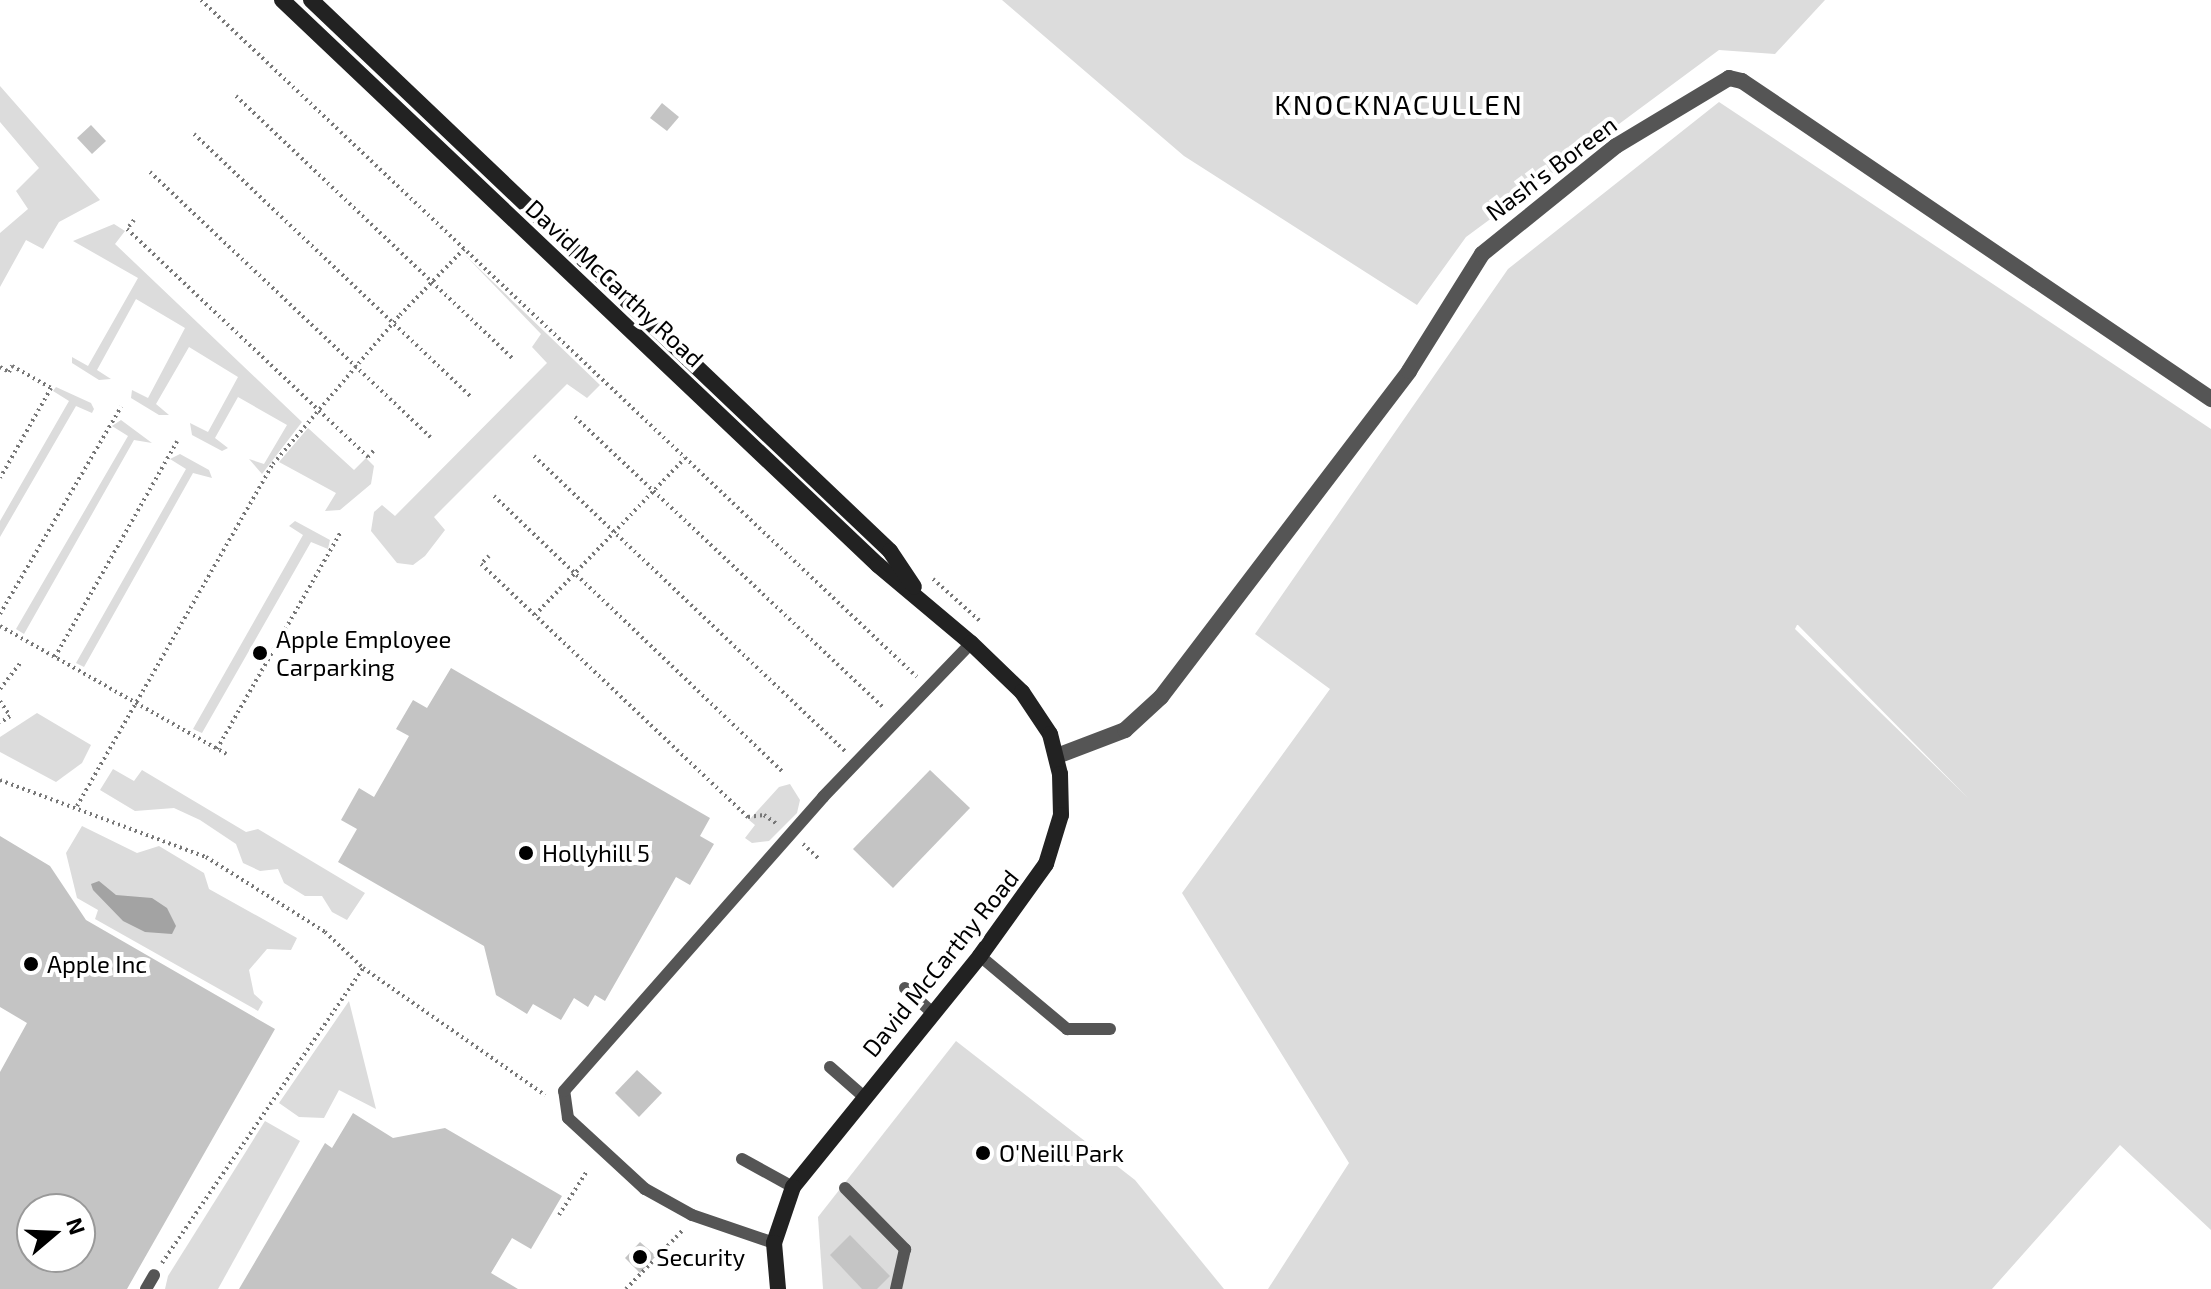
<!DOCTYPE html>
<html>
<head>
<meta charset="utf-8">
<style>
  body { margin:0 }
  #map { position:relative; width:2211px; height:1289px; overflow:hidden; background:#fff; font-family:"Exo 2",sans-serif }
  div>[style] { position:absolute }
  .green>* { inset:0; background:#dcdcdc }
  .water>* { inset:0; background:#a3a3a3 }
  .building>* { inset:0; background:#c4c4c4 }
  .path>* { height:4px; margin-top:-2px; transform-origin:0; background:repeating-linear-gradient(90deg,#777 0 2px,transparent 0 6px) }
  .lane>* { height:12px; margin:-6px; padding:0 6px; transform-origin:6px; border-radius:6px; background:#555 }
  .street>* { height:16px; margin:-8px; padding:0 8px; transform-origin:8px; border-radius:8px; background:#555 }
  .secondary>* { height:16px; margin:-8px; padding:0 8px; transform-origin:8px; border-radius:8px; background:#222 }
  .dots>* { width:22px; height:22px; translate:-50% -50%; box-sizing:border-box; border:4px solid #fff; border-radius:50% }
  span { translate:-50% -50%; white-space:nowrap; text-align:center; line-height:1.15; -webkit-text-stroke:8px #fff; paint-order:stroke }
  .street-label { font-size:24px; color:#000 }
  .poi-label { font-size:24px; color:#000 }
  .left { translate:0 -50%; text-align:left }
  .quarter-label { font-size:28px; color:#000; letter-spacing:2px }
  .north { position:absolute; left:16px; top:1193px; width:80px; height:80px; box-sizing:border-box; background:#fff; border:2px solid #999; border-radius:50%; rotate:71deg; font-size:22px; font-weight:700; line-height:32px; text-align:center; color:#000 }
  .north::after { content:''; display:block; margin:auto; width:28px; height:36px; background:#000; clip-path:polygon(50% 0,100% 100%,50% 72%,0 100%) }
</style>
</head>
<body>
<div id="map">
  <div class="green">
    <i style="clip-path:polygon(1002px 0,1825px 0,1775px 54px,1719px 50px,1466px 237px,1417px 305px,1184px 156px)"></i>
    <i style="clip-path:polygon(0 86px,100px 200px,59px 222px,43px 249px,26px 240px,0 287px,0 233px,28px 209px,16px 191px,39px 168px,0 122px)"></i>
    <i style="clip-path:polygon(evenodd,1719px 102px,2211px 429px,2211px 1230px,2120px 1145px,1992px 1289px,1268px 1289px,1349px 1163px,1182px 893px,1330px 689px,1255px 634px,1508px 269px,1719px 102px,1797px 625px,1798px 625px,1968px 798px,1795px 629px,1797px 625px)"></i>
    <i style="clip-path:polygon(114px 224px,125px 231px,115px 244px,302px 422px,262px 474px,249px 459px,264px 464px,287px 425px,238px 397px,215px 438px,228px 448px,222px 451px,192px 435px,190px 423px,208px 432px,238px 377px,189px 347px,156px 404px,169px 415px,159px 415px,131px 398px,132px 390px,148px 398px,185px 328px,136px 299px,97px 370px,111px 379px,99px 380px,72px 363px,72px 357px,88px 366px,138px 278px,73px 241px)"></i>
    <i style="clip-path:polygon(464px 254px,600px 385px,587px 398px,567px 384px,434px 517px,445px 530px,425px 556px,413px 565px,397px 563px,371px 531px,374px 512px,382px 505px,395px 516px,547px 363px,532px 347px,541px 334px)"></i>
    <i style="clip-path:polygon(56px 387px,91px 403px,94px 409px,92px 413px,76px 406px,0 537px,0 521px,69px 401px,53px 391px)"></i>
    <i style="clip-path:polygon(121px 420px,152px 443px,134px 440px,24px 634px,16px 629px,128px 436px,112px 426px)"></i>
    <i style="clip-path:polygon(308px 428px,354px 470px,366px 458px,374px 466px,371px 484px,340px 510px,325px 511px,336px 493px,279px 462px)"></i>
    <i style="clip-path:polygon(180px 454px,209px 470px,212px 478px,193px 473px,84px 667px,76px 663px,186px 469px,170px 459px)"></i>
    <i style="clip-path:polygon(295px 521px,330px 540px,328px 549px,311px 542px,202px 733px,193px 729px,303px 535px,289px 526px)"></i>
    <i style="clip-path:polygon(37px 713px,91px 745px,82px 763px,56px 782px,0 752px,0 737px)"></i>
    <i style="clip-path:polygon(113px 769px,134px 781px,142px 770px,246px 832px,258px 829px,365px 893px,347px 920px,332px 912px,322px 896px,305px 896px,284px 883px,278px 869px,260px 871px,243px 863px,236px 844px,200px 820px,174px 808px,135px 811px,100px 790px)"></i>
    <i style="clip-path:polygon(790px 784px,800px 800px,797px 813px,769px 841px,752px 843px,745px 838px,755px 825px,749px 820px,779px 787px)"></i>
    <i style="clip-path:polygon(82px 826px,137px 853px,159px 846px,204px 873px,209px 889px,297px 938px,291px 950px,267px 949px,249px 970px,254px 994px,263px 1002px,258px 1011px,95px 919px,98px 910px,77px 898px,66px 853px)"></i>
    <i style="clip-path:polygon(349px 1001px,376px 1109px,339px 1090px,324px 1118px,299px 1117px,279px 1103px)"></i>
    <i style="clip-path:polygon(956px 1041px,1135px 1180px,1224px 1289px,823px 1289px,818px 1217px)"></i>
    <i style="clip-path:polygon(265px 1121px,300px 1141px,218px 1289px,165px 1289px,168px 1276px)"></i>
  </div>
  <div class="water">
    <i style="clip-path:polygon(99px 881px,116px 895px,152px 898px,167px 908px,176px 926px,172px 934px,145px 932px,123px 921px,93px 890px,91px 884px)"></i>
  </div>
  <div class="building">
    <i style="clip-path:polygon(662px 103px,679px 117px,667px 131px,650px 118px)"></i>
    <i style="clip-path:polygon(91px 125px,106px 141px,92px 154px,77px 138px)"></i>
    <i style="clip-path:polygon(451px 668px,710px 818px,700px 836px,714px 844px,690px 885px,676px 877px,605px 1001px,595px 995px,588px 1007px,574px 998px,561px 1020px,533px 1004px,527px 1014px,496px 995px,484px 946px,338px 862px,357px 829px,341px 820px,359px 788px,374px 797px,409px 736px,396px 729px,413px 700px,427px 708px)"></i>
    <i style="clip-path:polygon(930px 770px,970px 808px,893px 888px,853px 849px)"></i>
    <i style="clip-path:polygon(evenodd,0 836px,50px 866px,86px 920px,275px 1029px,127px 1289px,0 1289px,0 1072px,27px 1023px,0 1007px,0 836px,32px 1209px,80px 1209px,80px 1257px,32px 1257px,32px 1209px)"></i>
    <i style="clip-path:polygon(637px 1070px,662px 1093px,639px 1117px,615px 1093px)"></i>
    <i style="clip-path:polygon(353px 1113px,393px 1138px,445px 1128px,562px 1196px,531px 1249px,512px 1238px,491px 1273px,518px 1289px,239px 1289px,325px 1143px,332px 1148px)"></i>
    <i style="clip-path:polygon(850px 1235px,890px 1276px,877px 1289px,862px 1289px,830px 1255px)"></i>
    <i style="clip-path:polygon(640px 1242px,656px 1256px,640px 1273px,625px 1258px)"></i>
  </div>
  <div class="path">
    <i style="left:201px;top:0;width:985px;rotate:43.4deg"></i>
    <i style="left:236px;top:96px;width:381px;rotate:43.5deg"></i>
    <i style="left:194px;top:134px;width:383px;rotate:43.5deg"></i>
    <i style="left:150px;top:172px;width:387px;rotate:43.4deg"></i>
    <i style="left:134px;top:220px;width:11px;rotate:128deg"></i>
    <i style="left:127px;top:229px;width:332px;rotate:43.4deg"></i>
    <i style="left:368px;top:457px;width:11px;rotate:-49deg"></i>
    <i style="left:0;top:367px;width:10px;rotate:29deg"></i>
    <i style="left:9px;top:372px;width:7px;rotate:-63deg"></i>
    <i style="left:12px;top:366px;width:45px;rotate:29.4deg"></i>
    <i style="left:51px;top:388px;width:103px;rotate:119.5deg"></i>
    <i style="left:575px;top:417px;width:426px;rotate:43.3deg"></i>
    <i style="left:534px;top:456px;width:430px;rotate:43.5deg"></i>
    <i style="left:494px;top:496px;width:398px;rotate:43.7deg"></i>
    <i style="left:489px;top:556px;width:11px;rotate:135deg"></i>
    <i style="left:481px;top:564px;width:368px;rotate:43.5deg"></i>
    <i style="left:748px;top:817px;width:16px;rotate:-7deg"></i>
    <i style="left:764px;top:815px;width:16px;rotate:35deg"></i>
    <i style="left:933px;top:579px;width:63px;rotate:41.8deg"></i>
    <i style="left:0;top:614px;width:240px;rotate:-59.7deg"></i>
    <i style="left:535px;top:615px;width:217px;rotate:-46.3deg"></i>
    <i style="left:0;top:626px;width:260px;rotate:29.5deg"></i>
    <i style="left:55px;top:657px;width:248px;rotate:-60.5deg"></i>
    <i style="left:0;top:689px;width:34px;rotate:-52deg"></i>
    <i style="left:0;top:701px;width:18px;rotate:56deg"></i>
    <i style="left:10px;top:716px;width:12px;rotate:145deg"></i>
    <i style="left:217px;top:749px;width:249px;rotate:-60.3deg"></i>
    <i style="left:0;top:780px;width:220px;rotate:20.5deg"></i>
    <i style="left:206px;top:857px;width:141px;rotate:32.2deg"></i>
    <i style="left:325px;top:932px;width:52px;rotate:43.5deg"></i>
    <i style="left:363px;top:968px;width:222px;rotate:34.9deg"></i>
    <i style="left:77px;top:806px;width:394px;rotate:-60.2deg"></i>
    <i style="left:273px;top:464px;width:196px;rotate:-49.6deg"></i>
    <i style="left:400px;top:315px;width:92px;rotate:-45.9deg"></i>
    <i style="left:803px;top:844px;width:22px;rotate:43deg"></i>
    <i style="left:559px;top:1215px;width:52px;rotate:-57.5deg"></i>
    <i style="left:162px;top:1263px;width:357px;rotate:-55.7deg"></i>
    <i style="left:626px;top:1289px;width:81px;rotate:-46deg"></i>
  </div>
  <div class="lane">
    <i style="left:980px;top:956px;width:114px;rotate:40deg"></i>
    <i style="left:1067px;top:1029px;width:43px"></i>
    <i style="left:905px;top:988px;width:38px;rotate:42deg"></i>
    <i style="left:830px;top:1067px;width:44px;rotate:41.3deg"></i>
    <i style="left:742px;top:1159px;width:58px;rotate:28.8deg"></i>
    <i style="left:845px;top:1188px;width:86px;rotate:45.5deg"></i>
    <i style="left:905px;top:1249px;width:41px;rotate:102.7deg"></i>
    <i style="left:774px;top:1243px;width:87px;rotate:-161.1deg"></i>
    <i style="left:692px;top:1215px;width:54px;rotate:-151deg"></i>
    <i style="left:645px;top:1189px;width:105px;rotate:-137.3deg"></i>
    <i style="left:568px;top:1118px;width:27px;rotate:-98deg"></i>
    <i style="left:564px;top:1091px;width:392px;rotate:-48.6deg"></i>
    <i style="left:823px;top:797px;width:214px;rotate:-46.1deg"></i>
    <i style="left:146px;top:1289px;width:16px;rotate:-60deg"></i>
  </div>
  <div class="street">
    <i style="left:1057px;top:756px;width:73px;rotate:-20.9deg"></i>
    <i style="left:1125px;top:730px;width:49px;rotate:-42.5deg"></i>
    <i style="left:1161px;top:697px;width:410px;rotate:-52.7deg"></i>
    <i style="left:1409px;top:371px;width:138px;rotate:-58deg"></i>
    <i style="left:1482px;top:254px;width:172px;rotate:-38.9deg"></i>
    <i style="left:1616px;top:146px;width:132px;rotate:-31deg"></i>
    <i style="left:1729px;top:78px;width:13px;rotate:13deg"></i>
    <i style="left:1742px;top:81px;width:567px;rotate:34.14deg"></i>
  </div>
  <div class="secondary">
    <i style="left:282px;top:0;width:821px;rotate:43.47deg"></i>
    <i style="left:878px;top:565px;width:121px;rotate:40deg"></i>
    <i style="left:971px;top:643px;width:71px;rotate:43.9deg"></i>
    <i style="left:1022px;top:692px;width:50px;rotate:56.3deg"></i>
    <i style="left:1050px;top:734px;width:41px;rotate:76deg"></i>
    <i style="left:1060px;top:774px;width:41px;rotate:88.6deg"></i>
    <i style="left:1061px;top:815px;width:51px;rotate:107deg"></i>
    <i style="left:1046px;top:864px;width:113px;rotate:125.7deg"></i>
    <i style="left:980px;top:956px;width:297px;rotate:129deg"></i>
    <i style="left:793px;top:1187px;width:59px;rotate:108.7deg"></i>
    <i style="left:774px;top:1243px;width:46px;rotate:85deg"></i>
    <i style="left:311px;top:0;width:799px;rotate:43.58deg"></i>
    <i style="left:890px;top:551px;width:43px;rotate:56.3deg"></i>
  </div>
  <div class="dots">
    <i style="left:260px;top:653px;background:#000"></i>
    <i style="left:526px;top:853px;background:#000"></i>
    <i style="left:31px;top:964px;background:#000"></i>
    <i style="left:983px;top:1153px;background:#000"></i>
    <i style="left:640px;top:1257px;background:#000"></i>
  </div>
  <div class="street-label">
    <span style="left:1551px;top:168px;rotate:-37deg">Nash's Boreen</span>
    <span style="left:615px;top:283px;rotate:43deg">David McCarthy Road</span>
    <span style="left:940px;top:963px;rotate:-51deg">David McCarthy Road</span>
  </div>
  <div class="poi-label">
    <span class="left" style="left:276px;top:653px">Apple Employee<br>Carparking</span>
    <span class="left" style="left:542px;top:853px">Hollyhill 5</span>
    <span class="left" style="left:47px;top:964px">Apple Inc</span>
    <span class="left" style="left:999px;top:1153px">O'Neill Park</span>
    <span class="left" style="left:656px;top:1257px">Security</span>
  </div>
  <div class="quarter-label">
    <span style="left:1399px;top:104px">KNOCKNACULLEN</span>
  </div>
  <div class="north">N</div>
</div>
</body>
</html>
